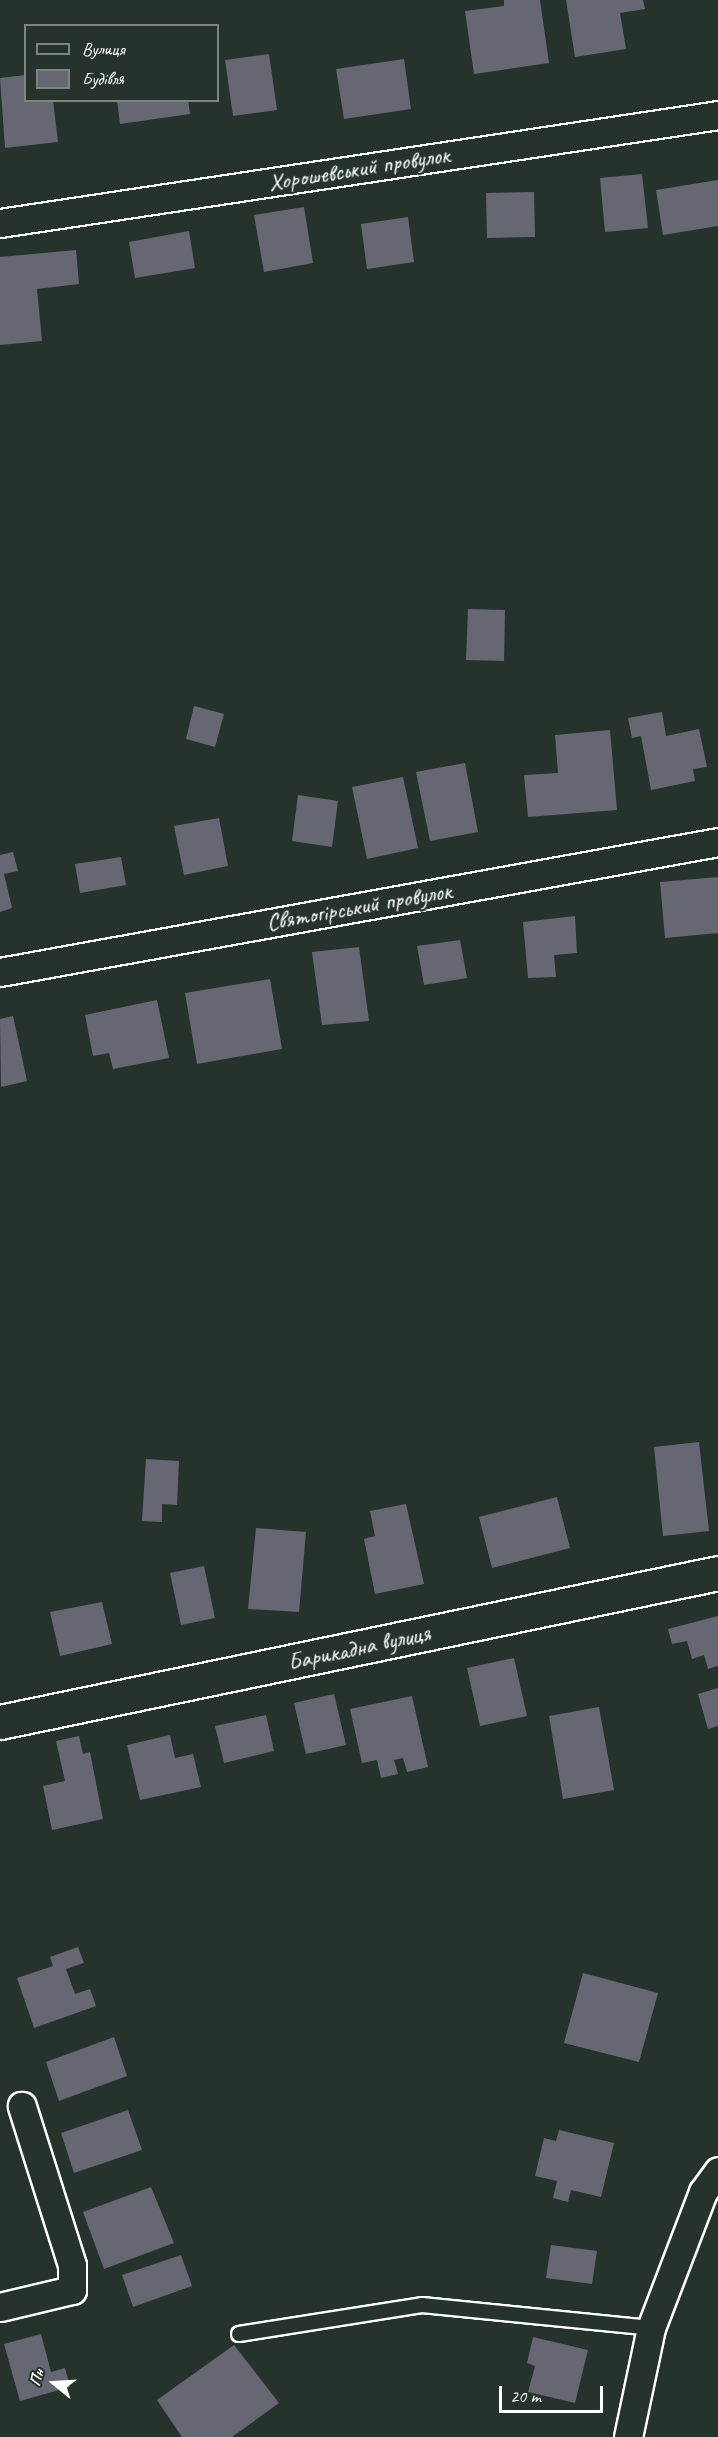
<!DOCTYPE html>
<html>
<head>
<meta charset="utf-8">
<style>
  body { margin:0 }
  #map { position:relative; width:718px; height:2437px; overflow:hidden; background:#26332d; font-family:Caveat,sans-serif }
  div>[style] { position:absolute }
  .building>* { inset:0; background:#676673 }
  .roads { filter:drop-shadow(2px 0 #fff) drop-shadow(-2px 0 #fff) drop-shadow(0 2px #fff) drop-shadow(0 -2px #fff) }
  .service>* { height:14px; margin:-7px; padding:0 7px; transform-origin:7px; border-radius:7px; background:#26332d }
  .minor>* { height:27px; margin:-13.5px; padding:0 13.5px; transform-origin:13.5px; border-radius:13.5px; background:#26332d }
  .tertiary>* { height:33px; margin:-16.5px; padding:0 16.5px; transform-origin:16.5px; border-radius:16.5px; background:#26332d }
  span { translate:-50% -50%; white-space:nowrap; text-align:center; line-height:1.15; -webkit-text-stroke:4.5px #26332d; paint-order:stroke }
  .street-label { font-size:24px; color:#fff }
  .legend { position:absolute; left:24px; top:24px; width:195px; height:78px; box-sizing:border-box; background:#26332d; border:2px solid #7d8581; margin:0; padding:8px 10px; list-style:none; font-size:18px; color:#fff }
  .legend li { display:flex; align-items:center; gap:12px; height:30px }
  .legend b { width:30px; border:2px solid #7d8581 }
  .north { position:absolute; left:24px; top:2353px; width:60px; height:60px; -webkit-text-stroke:4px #26332d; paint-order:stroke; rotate:288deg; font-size:16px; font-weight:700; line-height:24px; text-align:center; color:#fff }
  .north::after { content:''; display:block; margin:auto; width:21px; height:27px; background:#fff; clip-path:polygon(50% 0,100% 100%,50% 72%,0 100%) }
  .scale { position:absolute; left:499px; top:2386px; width:104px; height:27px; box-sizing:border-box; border:3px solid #fff; border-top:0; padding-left:8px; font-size:18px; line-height:21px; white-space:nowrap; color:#fff; -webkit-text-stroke:4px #26332d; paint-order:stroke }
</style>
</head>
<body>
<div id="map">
  <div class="building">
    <i style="clip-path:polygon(504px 0,540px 0,549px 63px,474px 74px,465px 11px,504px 6px)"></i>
    <i style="clip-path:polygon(566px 0,643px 0,645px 9px,620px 13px,626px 49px,575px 57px)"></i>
    <i style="clip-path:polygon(269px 54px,277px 110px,233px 116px,225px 60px)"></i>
    <i style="clip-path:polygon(404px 59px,411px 109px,344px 119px,336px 69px)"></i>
    <i style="clip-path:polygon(26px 75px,26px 100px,53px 100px,58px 142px,5px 148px,0 78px)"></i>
    <i style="clip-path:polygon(117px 100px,188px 100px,190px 114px,120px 124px)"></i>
    <i style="clip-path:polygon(642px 174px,648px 228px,605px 232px,600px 178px)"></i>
    <i style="clip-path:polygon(718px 180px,718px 226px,663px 235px,656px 190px)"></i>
    <i style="clip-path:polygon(534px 192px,535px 237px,487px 238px,486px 193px)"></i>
    <i style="clip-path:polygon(304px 207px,313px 263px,264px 272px,254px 215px)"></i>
    <i style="clip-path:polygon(408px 217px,414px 262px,367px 269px,361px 224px)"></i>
    <i style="clip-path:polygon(189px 231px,195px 268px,135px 278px,129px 242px)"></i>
    <i style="clip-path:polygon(76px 250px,79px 284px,37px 289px,42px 341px,0 345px,0 257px)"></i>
    <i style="clip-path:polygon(468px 609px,505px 610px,504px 661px,466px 660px)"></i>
    <i style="clip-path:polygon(194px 706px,224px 714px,215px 747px,186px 739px)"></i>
    <i style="clip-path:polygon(662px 712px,666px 736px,699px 729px,707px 767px,693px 769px,695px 781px,651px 790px,641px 736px,632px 738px,628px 718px)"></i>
    <i style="clip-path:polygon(610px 730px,617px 810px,528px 817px,524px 775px,558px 773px,555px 735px)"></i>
    <i style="clip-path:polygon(465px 763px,478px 832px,430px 841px,416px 772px)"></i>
    <i style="clip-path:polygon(403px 777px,418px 848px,367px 859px,352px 787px)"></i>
    <i style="clip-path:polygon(298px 795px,338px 801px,332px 847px,292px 841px)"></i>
    <i style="clip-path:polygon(219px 818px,228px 866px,184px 875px,174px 826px)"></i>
    <i style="clip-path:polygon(13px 852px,18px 871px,4px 874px,12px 908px,0 912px,0 855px)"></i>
    <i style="clip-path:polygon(121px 857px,126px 885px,80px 893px,75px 864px)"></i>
    <i style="clip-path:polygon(718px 877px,718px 933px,665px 938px,660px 882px)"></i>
    <i style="clip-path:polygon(575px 916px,577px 953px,554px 955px,556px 977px,528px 978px,523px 922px)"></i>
    <i style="clip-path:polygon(460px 940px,467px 978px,424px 985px,417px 946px)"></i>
    <i style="clip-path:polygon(359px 947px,369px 1021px,322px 1025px,312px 952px)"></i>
    <i style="clip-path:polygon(270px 979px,282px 1049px,197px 1064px,185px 993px)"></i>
    <i style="clip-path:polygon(157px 1000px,169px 1058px,113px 1069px,109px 1053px,93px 1056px,85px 1015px)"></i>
    <i style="clip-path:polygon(13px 1016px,27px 1081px,1px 1087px,0 1019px)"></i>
    <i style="clip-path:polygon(699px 1442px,709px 1531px,663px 1536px,654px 1447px)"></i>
    <i style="clip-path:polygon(146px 1459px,179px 1461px,177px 1505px,162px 1504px,162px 1522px,142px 1521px)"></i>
    <i style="clip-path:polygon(557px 1497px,570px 1548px,492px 1568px,479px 1517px)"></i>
    <i style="clip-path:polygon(406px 1504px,424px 1584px,375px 1594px,364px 1539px,375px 1536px,370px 1511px)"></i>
    <i style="clip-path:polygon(256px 1528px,306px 1532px,299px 1612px,248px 1609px)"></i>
    <i style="clip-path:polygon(204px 1566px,215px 1618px,181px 1625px,170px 1573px)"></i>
    <i style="clip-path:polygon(102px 1602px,112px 1644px,60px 1656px,50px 1612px)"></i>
    <i style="clip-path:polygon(718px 1616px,718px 1666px,708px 1669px,704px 1655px,692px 1659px,687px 1641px,672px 1644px,668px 1629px)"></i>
    <i style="clip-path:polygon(514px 1658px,527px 1716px,480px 1726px,467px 1668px)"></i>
    <i style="clip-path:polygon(718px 1688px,718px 1726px,708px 1729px,698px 1694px)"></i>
    <i style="clip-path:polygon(334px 1694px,346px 1745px,306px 1754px,294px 1703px)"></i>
    <i style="clip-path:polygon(412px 1696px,428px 1767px,407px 1772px,403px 1758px,394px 1760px,398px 1774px,381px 1778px,377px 1760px,362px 1763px,350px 1709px)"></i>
    <i style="clip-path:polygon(599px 1707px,614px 1790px,563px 1799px,549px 1716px)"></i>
    <i style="clip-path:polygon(266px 1715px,274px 1751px,224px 1763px,215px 1726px)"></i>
    <i style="clip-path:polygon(170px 1735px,175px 1758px,193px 1754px,201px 1787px,140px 1800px,127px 1745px)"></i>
    <i style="clip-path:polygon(79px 1736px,83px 1754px,90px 1752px,103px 1819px,52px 1830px,43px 1786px,65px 1781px,56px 1741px)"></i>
    <i style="clip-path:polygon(78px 1947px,84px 1963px,66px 1969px,75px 1994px,90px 1989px,96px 2006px,34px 2028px,17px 1978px,53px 1966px,50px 1957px)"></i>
    <i style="clip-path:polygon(583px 1973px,658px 1993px,639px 2062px,564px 2043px)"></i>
    <i style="clip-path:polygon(114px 2037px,127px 2076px,59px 2101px,46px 2062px)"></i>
    <i style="clip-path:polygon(128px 2110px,142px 2150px,74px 2173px,61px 2133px)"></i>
    <i style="clip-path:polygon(559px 2130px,614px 2143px,601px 2197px,571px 2190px,568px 2202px,553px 2198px,557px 2181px,535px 2176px,544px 2138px,556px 2141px)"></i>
    <i style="clip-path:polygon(151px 2187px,174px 2243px,104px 2269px,83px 2212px)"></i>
    <i style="clip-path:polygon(551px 2245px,597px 2251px,592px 2284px,546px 2278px)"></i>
    <i style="clip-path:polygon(181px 2255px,192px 2286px,133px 2307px,122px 2275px)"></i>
    <i style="clip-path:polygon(41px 2334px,51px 2372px,65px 2368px,70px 2387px,20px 2401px,4px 2344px)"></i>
    <i style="clip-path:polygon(533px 2337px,588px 2350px,575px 2403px,528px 2392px,535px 2366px,527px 2363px)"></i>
    <i style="clip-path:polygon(234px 2345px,279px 2403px,232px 2437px,182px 2437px,157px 2400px)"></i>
  </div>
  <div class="roads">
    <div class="service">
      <i style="left:239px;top:2334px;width:185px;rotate:-9deg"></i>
      <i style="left:422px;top:2305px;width:230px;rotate:5.7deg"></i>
    </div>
    <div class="minor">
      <i style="left:0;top:223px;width:726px;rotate:-8.55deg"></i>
      <i style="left:0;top:972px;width:730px;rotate:-10.26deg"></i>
      <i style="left:0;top:2307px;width:74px;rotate:-13.3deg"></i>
      <i style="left:72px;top:2290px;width:25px;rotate:-90deg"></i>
      <i style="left:72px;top:2265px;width:167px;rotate:-107.5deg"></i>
      <i style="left:628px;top:2437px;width:111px;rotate:-78.1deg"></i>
      <i style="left:651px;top:2328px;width:146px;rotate:-69.1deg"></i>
      <i style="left:703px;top:2192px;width:26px;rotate:-54deg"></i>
    </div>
    <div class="tertiary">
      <i style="left:0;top:1722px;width:733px;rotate:-11.72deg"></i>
    </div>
  </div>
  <div class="street-label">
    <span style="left:359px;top:169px;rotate:-9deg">Хорошевський провулок</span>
    <span style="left:359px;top:907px;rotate:-10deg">Святогірський провулок</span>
    <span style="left:359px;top:1648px;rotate:-12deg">Барикадна вулиця</span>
  </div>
  <ul class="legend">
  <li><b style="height:8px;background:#26332d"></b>Вулиця</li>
  <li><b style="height:16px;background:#676673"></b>Будівля</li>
  </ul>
  <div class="north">Пн</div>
  <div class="scale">20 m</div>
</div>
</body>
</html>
